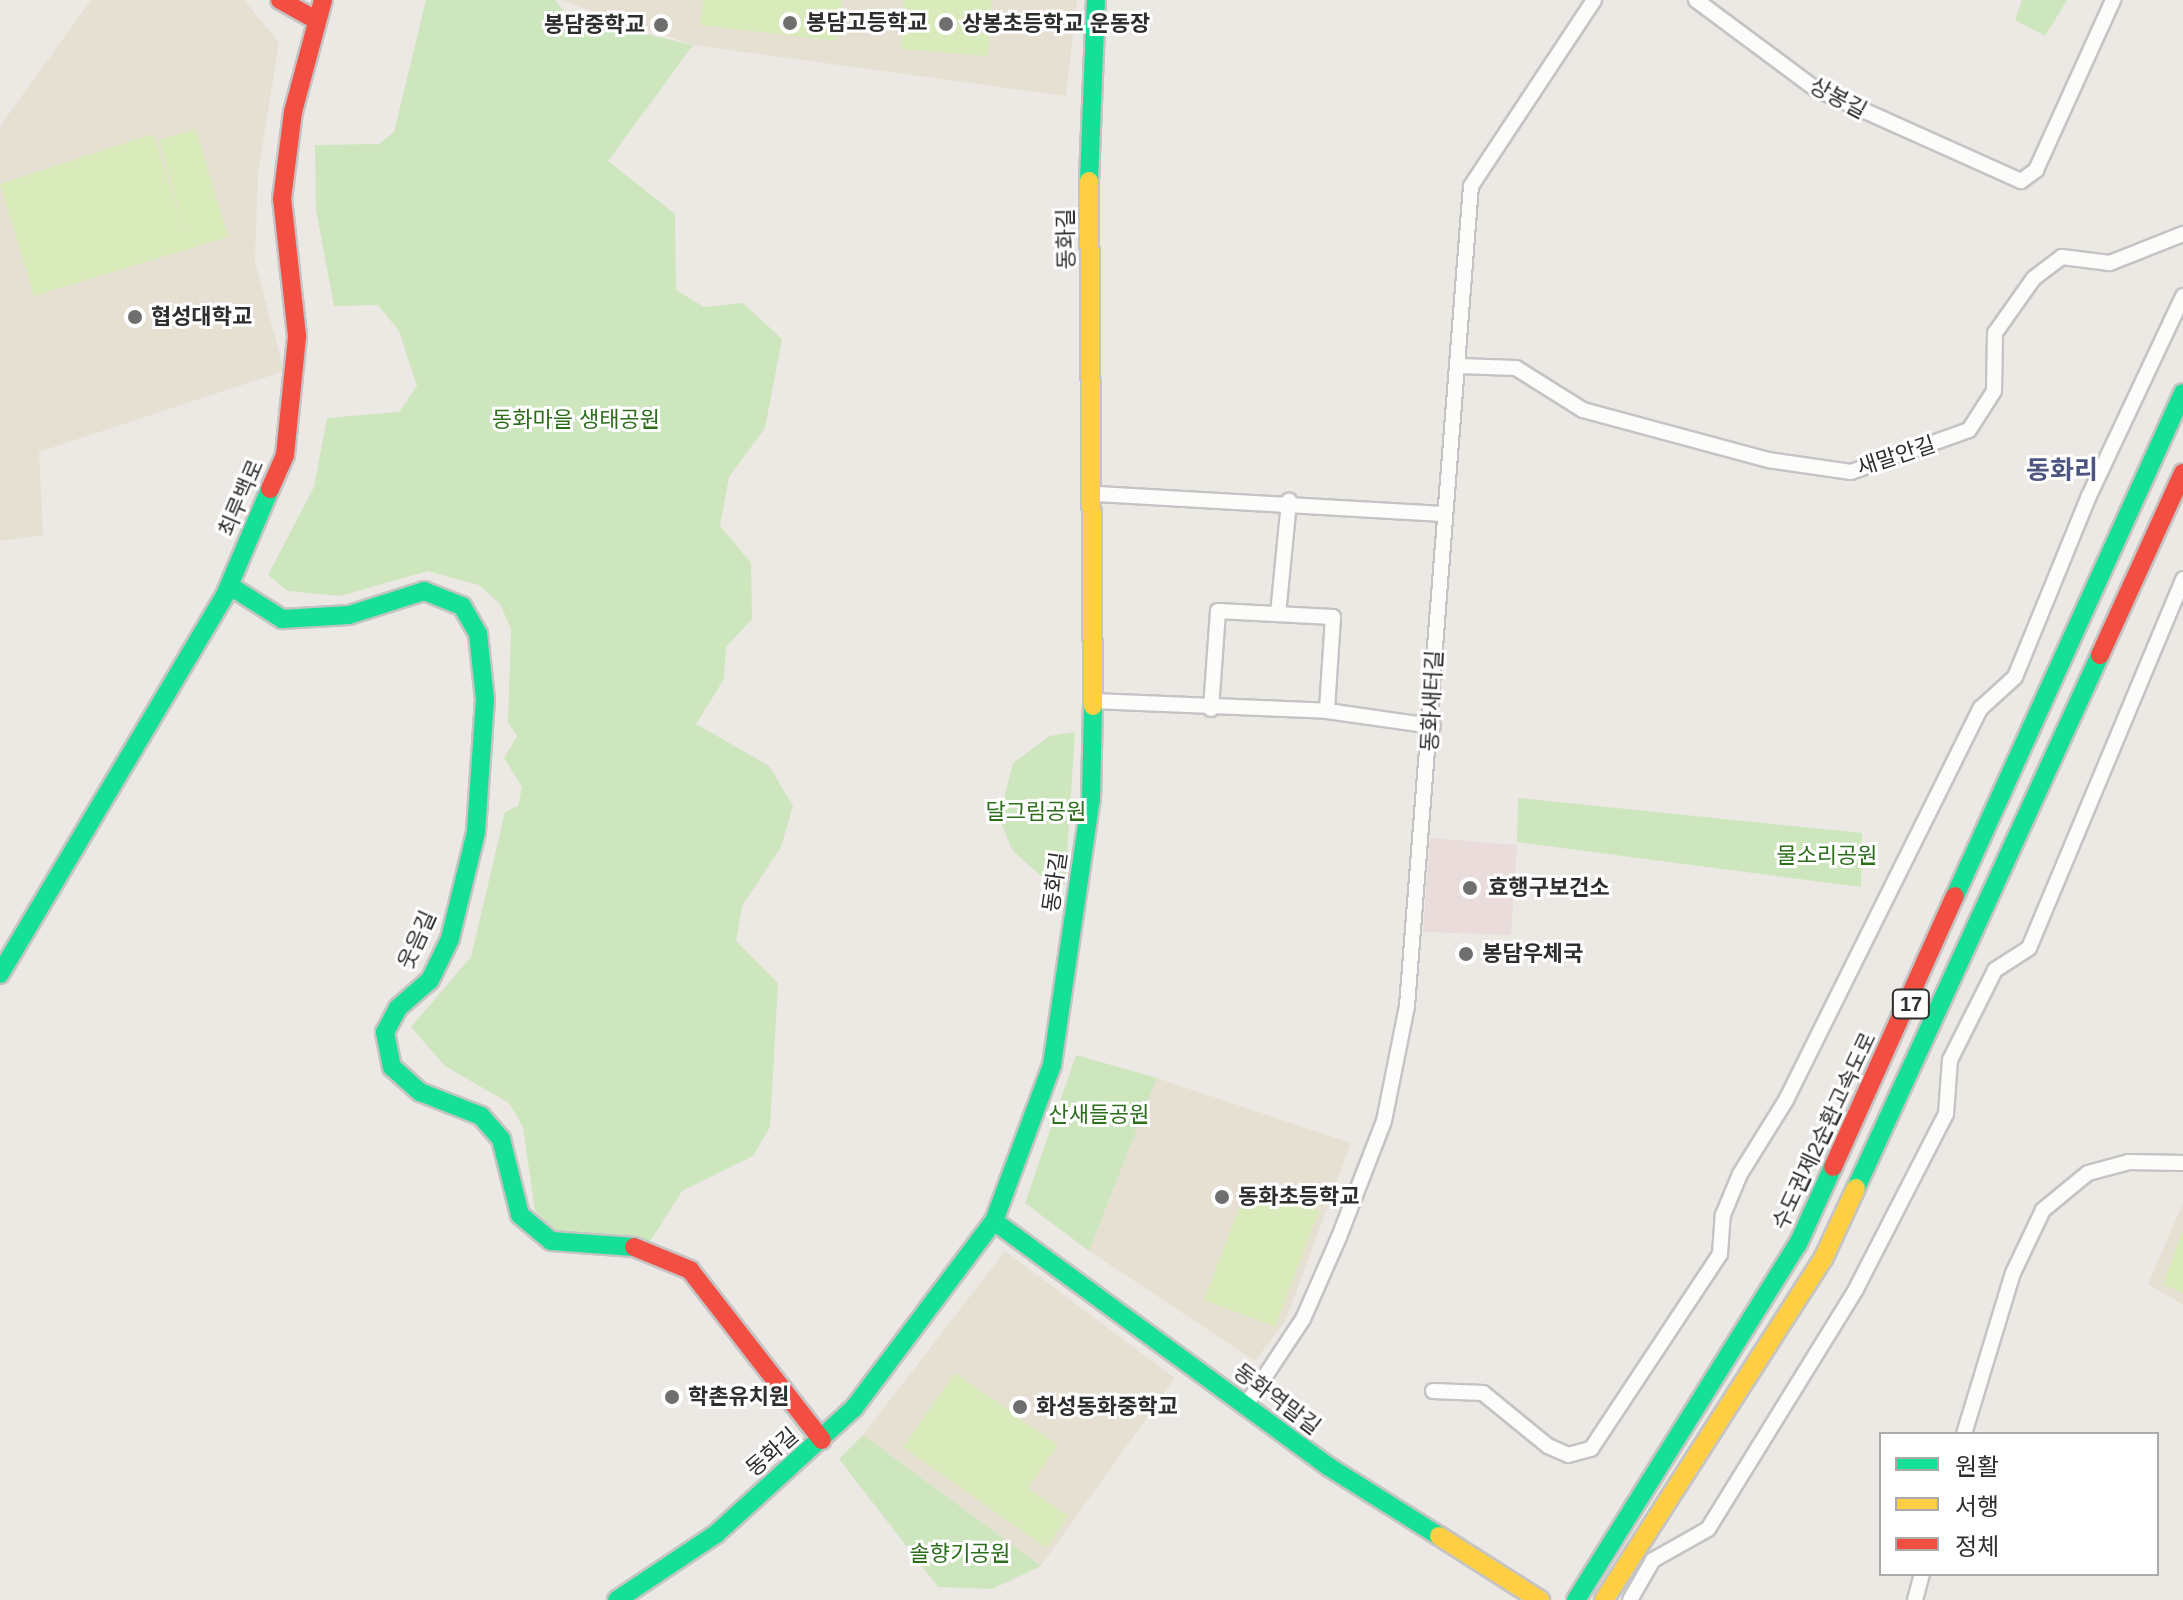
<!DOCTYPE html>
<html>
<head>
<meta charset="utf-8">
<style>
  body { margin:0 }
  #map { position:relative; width:2183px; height:1600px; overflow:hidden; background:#ece8e4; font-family:Arial,"Noto Sans KR",sans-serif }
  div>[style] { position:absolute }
  .education>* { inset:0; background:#e6e0d3 }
  .medical>* { inset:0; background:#e9dcdb }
  .green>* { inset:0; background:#cee6be }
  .pitch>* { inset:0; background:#d9eabb }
  .roads { filter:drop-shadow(2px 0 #c5c4c5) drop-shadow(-2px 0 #c5c4c5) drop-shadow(0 2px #c5c4c5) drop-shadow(0 -2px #c5c4c5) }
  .street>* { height:14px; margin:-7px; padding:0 7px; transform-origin:7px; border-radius:7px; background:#fcfcfb }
  .fast>* { height:18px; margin:-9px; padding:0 9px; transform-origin:9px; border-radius:9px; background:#16e098 }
  .slow>* { height:18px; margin:-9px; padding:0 9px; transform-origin:9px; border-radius:9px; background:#ffcf43 }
  .jam>* { height:18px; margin:-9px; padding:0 9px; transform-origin:9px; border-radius:9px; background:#f24e42 }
  .dots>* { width:22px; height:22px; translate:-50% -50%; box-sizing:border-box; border:4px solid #fff; border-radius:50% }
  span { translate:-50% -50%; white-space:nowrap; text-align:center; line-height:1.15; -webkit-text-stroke:6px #fff; paint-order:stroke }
  .shield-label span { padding:2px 6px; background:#fff; border:2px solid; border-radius:6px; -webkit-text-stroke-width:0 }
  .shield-label { font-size:20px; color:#2e2e2e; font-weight:700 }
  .poi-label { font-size:22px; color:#2e2e2e; font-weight:700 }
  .left { translate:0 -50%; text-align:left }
  .right { translate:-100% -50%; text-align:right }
  .street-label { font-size:22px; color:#2e2e2e }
  .park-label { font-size:22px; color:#2c6e1b }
  .quarter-label { font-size:26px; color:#4d5680; font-weight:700 }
  .legend { position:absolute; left:1879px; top:1432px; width:280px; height:144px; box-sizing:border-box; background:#fff; border:2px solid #ababab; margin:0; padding:10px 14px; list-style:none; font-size:24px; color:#2e2e2e }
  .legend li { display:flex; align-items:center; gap:16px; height:40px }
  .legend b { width:40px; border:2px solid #ababab }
</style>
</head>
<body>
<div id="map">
  <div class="education">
    <i style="clip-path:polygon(91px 0,244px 0,279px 43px,258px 173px,255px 262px,284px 371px,39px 452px,43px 535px,0 541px,0 126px)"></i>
    <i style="clip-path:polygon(560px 0,1077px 0,1066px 96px,693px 45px)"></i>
    <i style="clip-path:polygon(1157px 1078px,1351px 1143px,1286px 1320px,1255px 1361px,1089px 1251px)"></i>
    <i style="clip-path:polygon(2183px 1203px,2183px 1305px,2148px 1284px)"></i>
    <i style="clip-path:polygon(1005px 1251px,1175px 1378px,1041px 1566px,863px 1435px)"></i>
  </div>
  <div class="medical">
    <i style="clip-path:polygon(1430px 838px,1517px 845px,1511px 935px,1423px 932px)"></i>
  </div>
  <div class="green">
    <i style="clip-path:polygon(426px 0,555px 0,568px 16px,693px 45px,608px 161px,675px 214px,676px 290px,704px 307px,743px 303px,782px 339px,765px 428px,729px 477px,720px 526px,751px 563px,752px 619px,726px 647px,724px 679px,696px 724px,769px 766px,793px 806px,781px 847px,742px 906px,736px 941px,778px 983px,770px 1127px,753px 1156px,682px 1191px,649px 1243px,586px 1239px,557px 1231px,535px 1211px,523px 1127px,509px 1103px,445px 1066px,411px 1027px,471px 957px,505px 812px,518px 806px,522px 787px,504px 758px,517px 736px,508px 722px,511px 629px,500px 604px,479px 585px,428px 571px,340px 596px,288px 591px,268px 575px,314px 487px,327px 418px,399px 412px,417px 386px,399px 331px,378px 305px,334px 306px,316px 210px,315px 145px,379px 144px,394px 132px)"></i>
    <i style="clip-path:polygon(2022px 0,2067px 0,2045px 36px,2015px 20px)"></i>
    <i style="clip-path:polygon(1075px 732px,1065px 885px,1043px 878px,1012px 850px,999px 817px,1013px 763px,1050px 736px)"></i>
    <i style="clip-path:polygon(1518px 798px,1862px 833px,1861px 887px,1517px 842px)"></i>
    <i style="clip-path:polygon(1076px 1055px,1157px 1078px,1089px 1251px,1025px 1203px)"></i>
    <i style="clip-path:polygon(863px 1435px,1041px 1566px,992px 1589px,938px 1587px,839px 1459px)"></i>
  </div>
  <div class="pitch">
    <i style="clip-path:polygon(703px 0,842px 0,837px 41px,700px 25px)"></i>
    <i style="clip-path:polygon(904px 0,992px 0,988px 56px,901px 49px)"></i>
    <i style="clip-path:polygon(196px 129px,228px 237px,34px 296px,0 184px,153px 134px,185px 232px,159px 140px)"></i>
    <i style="clip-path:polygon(1248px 1184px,1319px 1211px,1275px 1327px,1204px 1300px)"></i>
    <i style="clip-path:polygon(2183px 1229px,2183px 1293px,2163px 1284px)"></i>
    <i style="clip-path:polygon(955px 1373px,1058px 1445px,1028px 1488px,1068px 1516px,1046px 1548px,903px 1447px)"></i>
  </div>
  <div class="roads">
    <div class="street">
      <i style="left:1696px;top:0;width:149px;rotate:36.6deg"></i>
      <i style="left:1816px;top:89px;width:225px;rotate:24.2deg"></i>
      <i style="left:2021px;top:181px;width:19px;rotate:-36deg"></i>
      <i style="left:2036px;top:170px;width:187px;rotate:-65.6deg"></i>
      <i style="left:1459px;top:366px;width:57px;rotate:2deg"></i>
      <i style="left:1516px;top:368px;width:79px;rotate:32.1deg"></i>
      <i style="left:1583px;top:410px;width:192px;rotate:15.1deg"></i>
      <i style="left:1768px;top:460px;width:84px;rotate:8.2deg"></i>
      <i style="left:1851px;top:472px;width:125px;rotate:-19.6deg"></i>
      <i style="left:1969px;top:430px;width:46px;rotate:-57.3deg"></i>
      <i style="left:1994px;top:391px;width:58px;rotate:-89deg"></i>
      <i style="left:1995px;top:333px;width:67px;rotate:-54.7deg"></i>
      <i style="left:2034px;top:278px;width:35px;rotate:-37deg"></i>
      <i style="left:2062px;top:257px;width:48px;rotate:7.1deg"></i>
      <i style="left:2110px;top:263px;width:79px;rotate:-21.7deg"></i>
      <i style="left:1096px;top:494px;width:345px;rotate:3.3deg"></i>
      <i style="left:1278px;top:614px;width:114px;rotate:-84.4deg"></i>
      <i style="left:1093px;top:701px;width:234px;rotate:2.4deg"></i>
      <i style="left:1327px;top:711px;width:107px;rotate:8.1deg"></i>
      <i style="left:1211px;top:709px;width:98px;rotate:-85.9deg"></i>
      <i style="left:1218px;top:611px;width:115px;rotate:3deg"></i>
      <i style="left:1333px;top:617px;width:94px;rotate:93.7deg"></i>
      <i style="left:1433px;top:1391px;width:50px;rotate:2.3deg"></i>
      <i style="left:1483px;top:1393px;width:84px;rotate:39.2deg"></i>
      <i style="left:1548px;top:1446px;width:22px;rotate:24deg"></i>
      <i style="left:1568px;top:1455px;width:24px;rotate:-15deg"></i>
      <i style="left:1591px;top:1449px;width:234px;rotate:-56.5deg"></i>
      <i style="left:1720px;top:1254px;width:39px;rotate:-86deg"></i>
      <i style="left:1723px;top:1215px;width:44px;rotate:-67.5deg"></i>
      <i style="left:1740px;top:1174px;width:87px;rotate:-58.1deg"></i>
      <i style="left:1786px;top:1100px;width:438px;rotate:-63.6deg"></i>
      <i style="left:1981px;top:708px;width:46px;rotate:-42.4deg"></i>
      <i style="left:2015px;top:677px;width:196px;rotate:-67.8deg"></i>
      <i style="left:2089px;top:496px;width:221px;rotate:-64.8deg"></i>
      <i style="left:1246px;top:1405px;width:103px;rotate:-56.5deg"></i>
      <i style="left:1303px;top:1319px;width:90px;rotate:-66.3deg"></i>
      <i style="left:1339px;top:1237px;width:124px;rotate:-68.8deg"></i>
      <i style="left:1384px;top:1121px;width:117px;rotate:-78.7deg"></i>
      <i style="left:1407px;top:1006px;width:822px;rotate:-85.54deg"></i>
      <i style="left:1471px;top:186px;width:223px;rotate:-56.5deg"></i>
      <i style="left:1964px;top:1434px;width:168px;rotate:-73.1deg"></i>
      <i style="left:2013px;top:1273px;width:70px;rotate:-64.5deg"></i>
      <i style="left:2043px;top:1210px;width:58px;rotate:-39.4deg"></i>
      <i style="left:2088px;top:1173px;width:42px;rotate:-15deg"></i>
      <i style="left:2129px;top:1162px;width:54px;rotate:1.1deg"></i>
      <i style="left:1630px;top:1600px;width:46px;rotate:-60.1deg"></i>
      <i style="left:1653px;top:1560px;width:63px;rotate:-29.4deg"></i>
      <i style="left:1708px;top:1529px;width:282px;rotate:-58.3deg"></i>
      <i style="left:1856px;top:1289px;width:197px;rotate:-62.8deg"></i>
      <i style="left:1946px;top:1114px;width:54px;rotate:-85.8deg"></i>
      <i style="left:1950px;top:1060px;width:101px;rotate:-63.4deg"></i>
      <i style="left:1995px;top:970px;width:40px;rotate:-32.9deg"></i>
      <i style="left:2029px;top:948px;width:400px;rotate:-67.3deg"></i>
      <i style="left:1915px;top:1600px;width:27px;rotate:-75deg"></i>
    </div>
    <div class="fast">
      <i style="left:1089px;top:181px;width:181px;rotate:-87.8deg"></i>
      <i style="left:230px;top:586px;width:62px;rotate:32.4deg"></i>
      <i style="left:282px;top:619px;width:67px;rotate:-3.4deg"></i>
      <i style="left:349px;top:615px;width:79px;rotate:-17.7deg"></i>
      <i style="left:424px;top:591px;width:41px;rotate:21.5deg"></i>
      <i style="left:462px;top:606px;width:32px;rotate:60deg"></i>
      <i style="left:478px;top:634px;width:65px;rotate:83.9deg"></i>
      <i style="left:485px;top:699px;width:133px;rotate:93.9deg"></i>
      <i style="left:476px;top:832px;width:110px;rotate:103.7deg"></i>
      <i style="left:450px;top:939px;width:46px;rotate:116deg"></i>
      <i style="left:430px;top:980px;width:43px;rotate:138.8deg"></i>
      <i style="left:398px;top:1008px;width:27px;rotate:118deg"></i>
      <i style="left:385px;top:1032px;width:36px;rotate:79deg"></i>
      <i style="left:392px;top:1067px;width:38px;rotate:42deg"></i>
      <i style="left:420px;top:1092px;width:66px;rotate:21.5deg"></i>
      <i style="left:481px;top:1116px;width:30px;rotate:49deg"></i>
      <i style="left:501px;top:1139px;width:78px;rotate:76deg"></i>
      <i style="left:520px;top:1215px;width:40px;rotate:40deg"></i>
      <i style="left:551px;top:1241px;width:83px;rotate:4.1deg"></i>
      <i style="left:1955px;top:896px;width:552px;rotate:-65.62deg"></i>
      <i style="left:0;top:974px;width:441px;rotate:-59.3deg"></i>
      <i style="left:225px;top:595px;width:115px;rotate:-67deg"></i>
      <i style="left:1856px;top:1188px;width:586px;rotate:-65.4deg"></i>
      <i style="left:994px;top:1221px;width:416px;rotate:36.3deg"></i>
      <i style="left:1329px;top:1467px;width:130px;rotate:32.1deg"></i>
      <i style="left:617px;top:1600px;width:119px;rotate:-33.7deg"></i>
      <i style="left:716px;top:1534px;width:187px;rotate:-42.4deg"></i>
      <i style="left:854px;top:1408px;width:234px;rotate:-53.2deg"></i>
      <i style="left:994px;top:1221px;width:166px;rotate:-69.6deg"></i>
      <i style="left:1052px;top:1065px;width:269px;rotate:-81.7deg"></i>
      <i style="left:1091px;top:799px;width:93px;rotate:-88.8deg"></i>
      <i style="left:1576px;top:1600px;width:420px;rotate:-58.1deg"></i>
      <i style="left:1798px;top:1244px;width:85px;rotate:-65.6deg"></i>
    </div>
    <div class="slow">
      <i style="left:1089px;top:181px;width:525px;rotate:89.56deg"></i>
      <i style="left:1439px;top:1536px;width:120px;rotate:32.4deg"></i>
      <i style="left:1604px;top:1600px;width:407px;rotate:-57.3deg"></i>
      <i style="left:1824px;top:1257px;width:76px;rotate:-65.1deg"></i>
    </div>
    <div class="jam">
      <i style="left:280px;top:0;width:38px;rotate:29deg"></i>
      <i style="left:270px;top:489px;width:37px;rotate:-66deg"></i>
      <i style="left:285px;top:455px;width:120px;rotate:-84.2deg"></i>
      <i style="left:297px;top:336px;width:138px;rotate:-96.2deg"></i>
      <i style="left:282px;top:199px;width:88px;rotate:-82.8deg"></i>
      <i style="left:293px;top:112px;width:116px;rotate:-75deg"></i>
      <i style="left:2100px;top:655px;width:200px;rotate:-65.5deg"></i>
      <i style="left:1833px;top:1167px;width:297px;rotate:-65.8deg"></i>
      <i style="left:634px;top:1247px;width:61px;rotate:22.3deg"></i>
      <i style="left:690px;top:1270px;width:215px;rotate:52.2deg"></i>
    </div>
  </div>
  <div class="dots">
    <i style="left:790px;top:23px;background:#706f6e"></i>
    <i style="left:946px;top:24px;background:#706f6e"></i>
    <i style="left:661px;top:25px;background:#706f6e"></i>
    <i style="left:135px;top:317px;background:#706f6e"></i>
    <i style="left:1470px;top:888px;background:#706f6e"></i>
    <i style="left:1466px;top:954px;background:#706f6e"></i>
    <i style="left:1222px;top:1197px;background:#706f6e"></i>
    <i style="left:672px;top:1397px;background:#706f6e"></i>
    <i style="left:1020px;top:1407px;background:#706f6e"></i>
  </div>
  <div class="shield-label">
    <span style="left:1911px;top:1004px">17</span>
  </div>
  <div class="poi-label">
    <span class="left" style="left:806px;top:23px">봉담고등학교</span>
    <span class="left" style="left:962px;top:24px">상봉초등학교 운동장</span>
    <span class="right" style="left:645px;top:25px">봉담중학교</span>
    <span class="left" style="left:151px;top:317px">협성대학교</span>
    <span class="left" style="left:1488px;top:888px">효행구보건소</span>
    <span class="left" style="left:1482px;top:954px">봉담우체국</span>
    <span class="left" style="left:1238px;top:1197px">동화초등학교</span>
    <span class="left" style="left:688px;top:1397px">학촌유치원</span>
    <span class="left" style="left:1036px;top:1407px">화성동화중학교</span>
  </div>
  <div class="street-label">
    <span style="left:1838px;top:98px;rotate:28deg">상봉길</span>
    <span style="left:1066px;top:239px;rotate:-91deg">동화길</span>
    <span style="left:1896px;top:456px;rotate:-18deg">새말안길</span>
    <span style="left:241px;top:498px;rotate:-67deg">최루백로</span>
    <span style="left:1432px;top:701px;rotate:-87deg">동화새터길</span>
    <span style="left:1055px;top:882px;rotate:-82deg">동화길</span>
    <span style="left:417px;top:940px;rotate:-66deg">웃음길</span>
    <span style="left:1824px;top:1131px;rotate:-65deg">수도권제2순환고속도로</span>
    <span style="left:1277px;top:1399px;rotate:37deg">동화역말길</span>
    <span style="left:772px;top:1452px;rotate:-41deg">동화길</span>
  </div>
  <div class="park-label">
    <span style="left:576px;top:420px">동화마을 생태공원</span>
    <span style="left:1036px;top:812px">달그림공원</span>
    <span style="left:1827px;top:856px">물소리공원</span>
    <span style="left:1099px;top:1115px">산새들공원</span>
    <span style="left:960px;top:1554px">솔향기공원</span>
  </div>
  <div class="quarter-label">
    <span style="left:2062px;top:471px">동화리</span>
  </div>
  <ul class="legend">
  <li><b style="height:10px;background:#16e098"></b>원활</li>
  <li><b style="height:10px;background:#ffcf43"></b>서행</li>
  <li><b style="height:10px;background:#f24e42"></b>정체</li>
  </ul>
</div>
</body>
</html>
